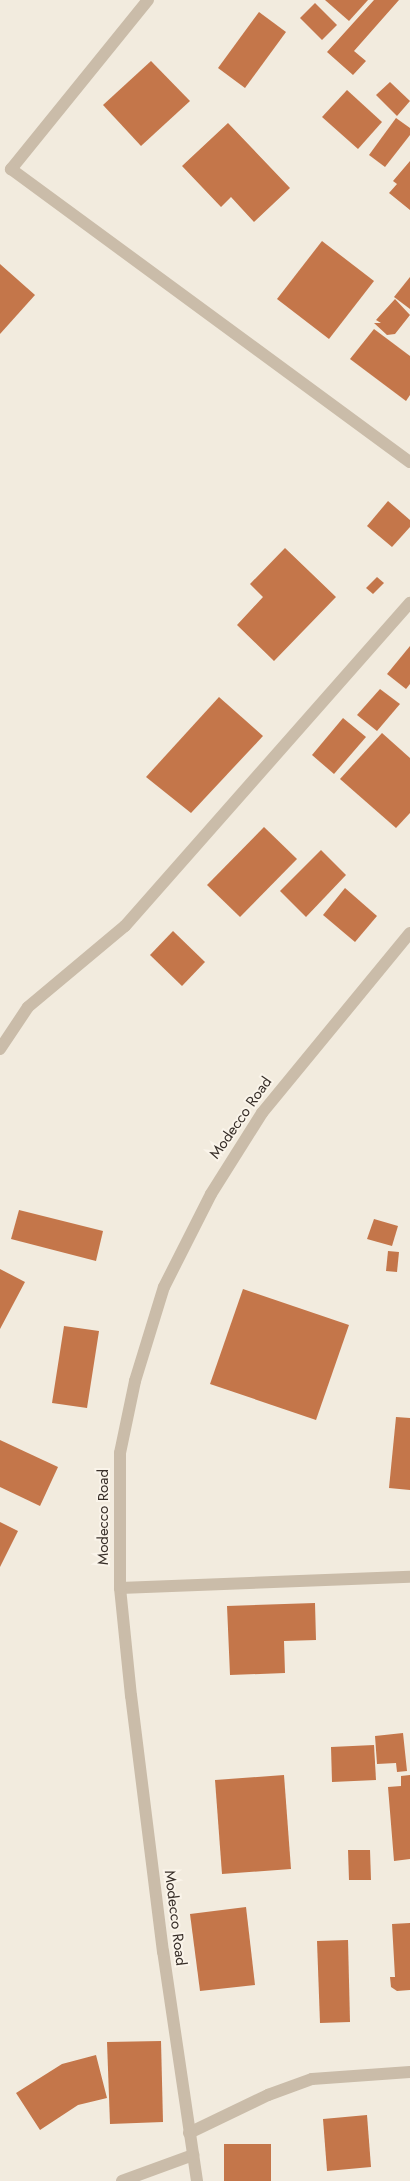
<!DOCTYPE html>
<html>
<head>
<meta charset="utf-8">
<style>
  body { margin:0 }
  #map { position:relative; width:410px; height:2181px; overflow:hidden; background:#f2ebde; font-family:Jost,sans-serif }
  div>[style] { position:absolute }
  .building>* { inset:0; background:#c4764a }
  .street>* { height:12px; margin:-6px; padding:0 6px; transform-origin:6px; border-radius:6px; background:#cabca9 }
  span { translate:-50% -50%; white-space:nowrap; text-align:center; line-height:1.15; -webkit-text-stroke:4px #faf4ea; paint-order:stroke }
  .street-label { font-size:15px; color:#382f29 }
</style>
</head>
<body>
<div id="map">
  <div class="building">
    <i style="clip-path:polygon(325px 0,368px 0,349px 21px)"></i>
    <i style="clip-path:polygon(374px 0,399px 0,354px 51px,366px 61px,353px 75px,327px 52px)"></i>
    <i style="clip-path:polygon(315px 3px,337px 25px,322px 40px,300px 18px)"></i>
    <i style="clip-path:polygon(259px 12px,286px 32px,245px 88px,218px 68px)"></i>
    <i style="clip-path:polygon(151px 61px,190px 101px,141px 146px,103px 105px)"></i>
    <i style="clip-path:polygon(390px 82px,410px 101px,397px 116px,376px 95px)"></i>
    <i style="clip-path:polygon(347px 90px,382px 122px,358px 149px,322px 117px)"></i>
    <i style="clip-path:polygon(396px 118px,410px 128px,410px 135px,385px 167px,369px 155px)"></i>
    <i style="clip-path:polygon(228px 123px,290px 188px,254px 222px,231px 197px,221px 207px,182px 166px)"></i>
    <i style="clip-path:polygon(410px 161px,410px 210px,389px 193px,397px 184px,393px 181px)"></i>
    <i style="clip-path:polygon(322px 241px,374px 281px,329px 339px,277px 299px)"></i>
    <i style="clip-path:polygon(0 264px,35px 295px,0 334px)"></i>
    <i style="clip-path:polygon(410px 277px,410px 309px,394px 297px)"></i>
    <i style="clip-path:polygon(395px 299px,410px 315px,395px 334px,387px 335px,374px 323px,381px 323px,376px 320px)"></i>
    <i style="clip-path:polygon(374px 329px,410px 356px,410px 395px,406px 401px,350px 359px)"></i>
    <i style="clip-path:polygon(388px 501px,410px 520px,410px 527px,392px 547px,367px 526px)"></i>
    <i style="clip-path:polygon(285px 548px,336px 597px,274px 661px,237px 625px,263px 597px,250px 584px)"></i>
    <i style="clip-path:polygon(377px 577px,384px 583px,373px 594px,366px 588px)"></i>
    <i style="clip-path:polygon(410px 646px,410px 684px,406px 689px,387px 674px)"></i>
    <i style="clip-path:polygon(380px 689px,400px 704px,377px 731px,357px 715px)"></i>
    <i style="clip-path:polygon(219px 697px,263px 736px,191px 813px,146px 777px)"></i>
    <i style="clip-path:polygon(343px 718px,366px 737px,334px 774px,312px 755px)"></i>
    <i style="clip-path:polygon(382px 733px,410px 758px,410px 813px,396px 828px,340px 779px)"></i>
    <i style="clip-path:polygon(264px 827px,297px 859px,240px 917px,207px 885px)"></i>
    <i style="clip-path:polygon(321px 850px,346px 875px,306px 917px,280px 891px)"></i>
    <i style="clip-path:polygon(345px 888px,377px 916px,355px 942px,323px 915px)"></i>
    <i style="clip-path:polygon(173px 931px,205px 962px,182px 986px,150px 955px)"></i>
    <i style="clip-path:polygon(19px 1210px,103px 1231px,96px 1261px,11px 1239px)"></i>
    <i style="clip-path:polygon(374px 1219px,398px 1226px,392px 1246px,367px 1239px)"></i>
    <i style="clip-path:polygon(388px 1251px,399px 1252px,397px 1272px,386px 1271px)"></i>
    <i style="clip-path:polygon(0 1269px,25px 1282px,0 1329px)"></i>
    <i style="clip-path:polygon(243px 1289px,349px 1325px,316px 1420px,210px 1384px)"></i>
    <i style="clip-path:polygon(64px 1326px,99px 1331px,87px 1408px,52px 1403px)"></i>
    <i style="clip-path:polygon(396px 1417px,410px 1418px,410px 1490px,389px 1488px)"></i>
    <i style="clip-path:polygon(0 1440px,58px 1467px,40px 1506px,0 1487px)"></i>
    <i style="clip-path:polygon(0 1522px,18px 1531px,0 1567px)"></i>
    <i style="clip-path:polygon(315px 1603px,316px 1640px,284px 1641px,285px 1673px,230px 1675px,227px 1606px)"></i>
    <i style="clip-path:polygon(403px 1733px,407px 1771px,397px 1772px,396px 1763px,377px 1764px,375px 1736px)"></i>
    <i style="clip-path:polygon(374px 1745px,376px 1780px,332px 1782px,331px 1747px)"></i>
    <i style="clip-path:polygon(284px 1775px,291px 1869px,222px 1874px,215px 1780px)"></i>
    <i style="clip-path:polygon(401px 1776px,410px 1775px,410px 1859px,394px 1861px,388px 1787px,401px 1786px)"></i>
    <i style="clip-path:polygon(348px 1850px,370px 1850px,371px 1880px,349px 1880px)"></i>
    <i style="clip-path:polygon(246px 1907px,255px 1985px,200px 1991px,190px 1914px)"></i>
    <i style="clip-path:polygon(410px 1923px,410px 1990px,397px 1991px,391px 1987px,390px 1977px,395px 1977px,392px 1924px)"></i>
    <i style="clip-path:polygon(348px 1940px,350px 2022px,320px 2023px,317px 1941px)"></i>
    <i style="clip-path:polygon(161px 2041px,163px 2122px,110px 2124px,107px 2042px)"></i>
    <i style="clip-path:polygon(96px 2055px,107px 2098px,78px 2105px,40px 2130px,16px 2093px,62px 2064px)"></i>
    <i style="clip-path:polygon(367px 2115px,371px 2167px,327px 2171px,323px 2119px)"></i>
    <i style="clip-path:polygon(224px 2144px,271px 2144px,271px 2181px,224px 2181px)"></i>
  </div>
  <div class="street">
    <i style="left:148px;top:0;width:218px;rotate:129deg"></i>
    <i style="left:11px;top:169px;width:495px;rotate:36.3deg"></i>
    <i style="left:0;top:1049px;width:50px;rotate:-56.3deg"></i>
    <i style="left:28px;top:1007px;width:126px;rotate:-39.9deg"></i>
    <i style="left:125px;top:926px;width:431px;rotate:-48.6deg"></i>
    <i style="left:120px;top:1588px;width:290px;rotate:-2.2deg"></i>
    <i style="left:189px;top:2133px;width:88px;rotate:-25.7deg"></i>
    <i style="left:268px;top:2095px;width:47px;rotate:-20deg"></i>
    <i style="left:312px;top:2079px;width:98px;rotate:-4.1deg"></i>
    <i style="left:122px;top:2181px;width:76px;rotate:-20.1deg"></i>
    <i style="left:197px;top:2181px;width:232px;rotate:-98.4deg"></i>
    <i style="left:163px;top:1952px;width:258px;rotate:-97.1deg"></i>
    <i style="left:131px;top:1696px;width:109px;rotate:-95.8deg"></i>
    <i style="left:120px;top:1588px;width:135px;rotate:-90deg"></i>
    <i style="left:120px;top:1453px;width:74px;rotate:-78.2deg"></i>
    <i style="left:135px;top:1381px;width:98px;rotate:-72.9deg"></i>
    <i style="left:164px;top:1287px;width:104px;rotate:-63.2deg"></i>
    <i style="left:211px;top:1194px;width:96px;rotate:-57.8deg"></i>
    <i style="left:262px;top:1113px;width:233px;rotate:-50.6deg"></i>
  </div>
  <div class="street-label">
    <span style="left:241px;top:1118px;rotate:-55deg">Modecco Road</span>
    <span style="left:104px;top:1517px;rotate:-90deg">Modecco Road</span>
    <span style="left:175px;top:1918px;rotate:83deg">Modecco Road</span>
  </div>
</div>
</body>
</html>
